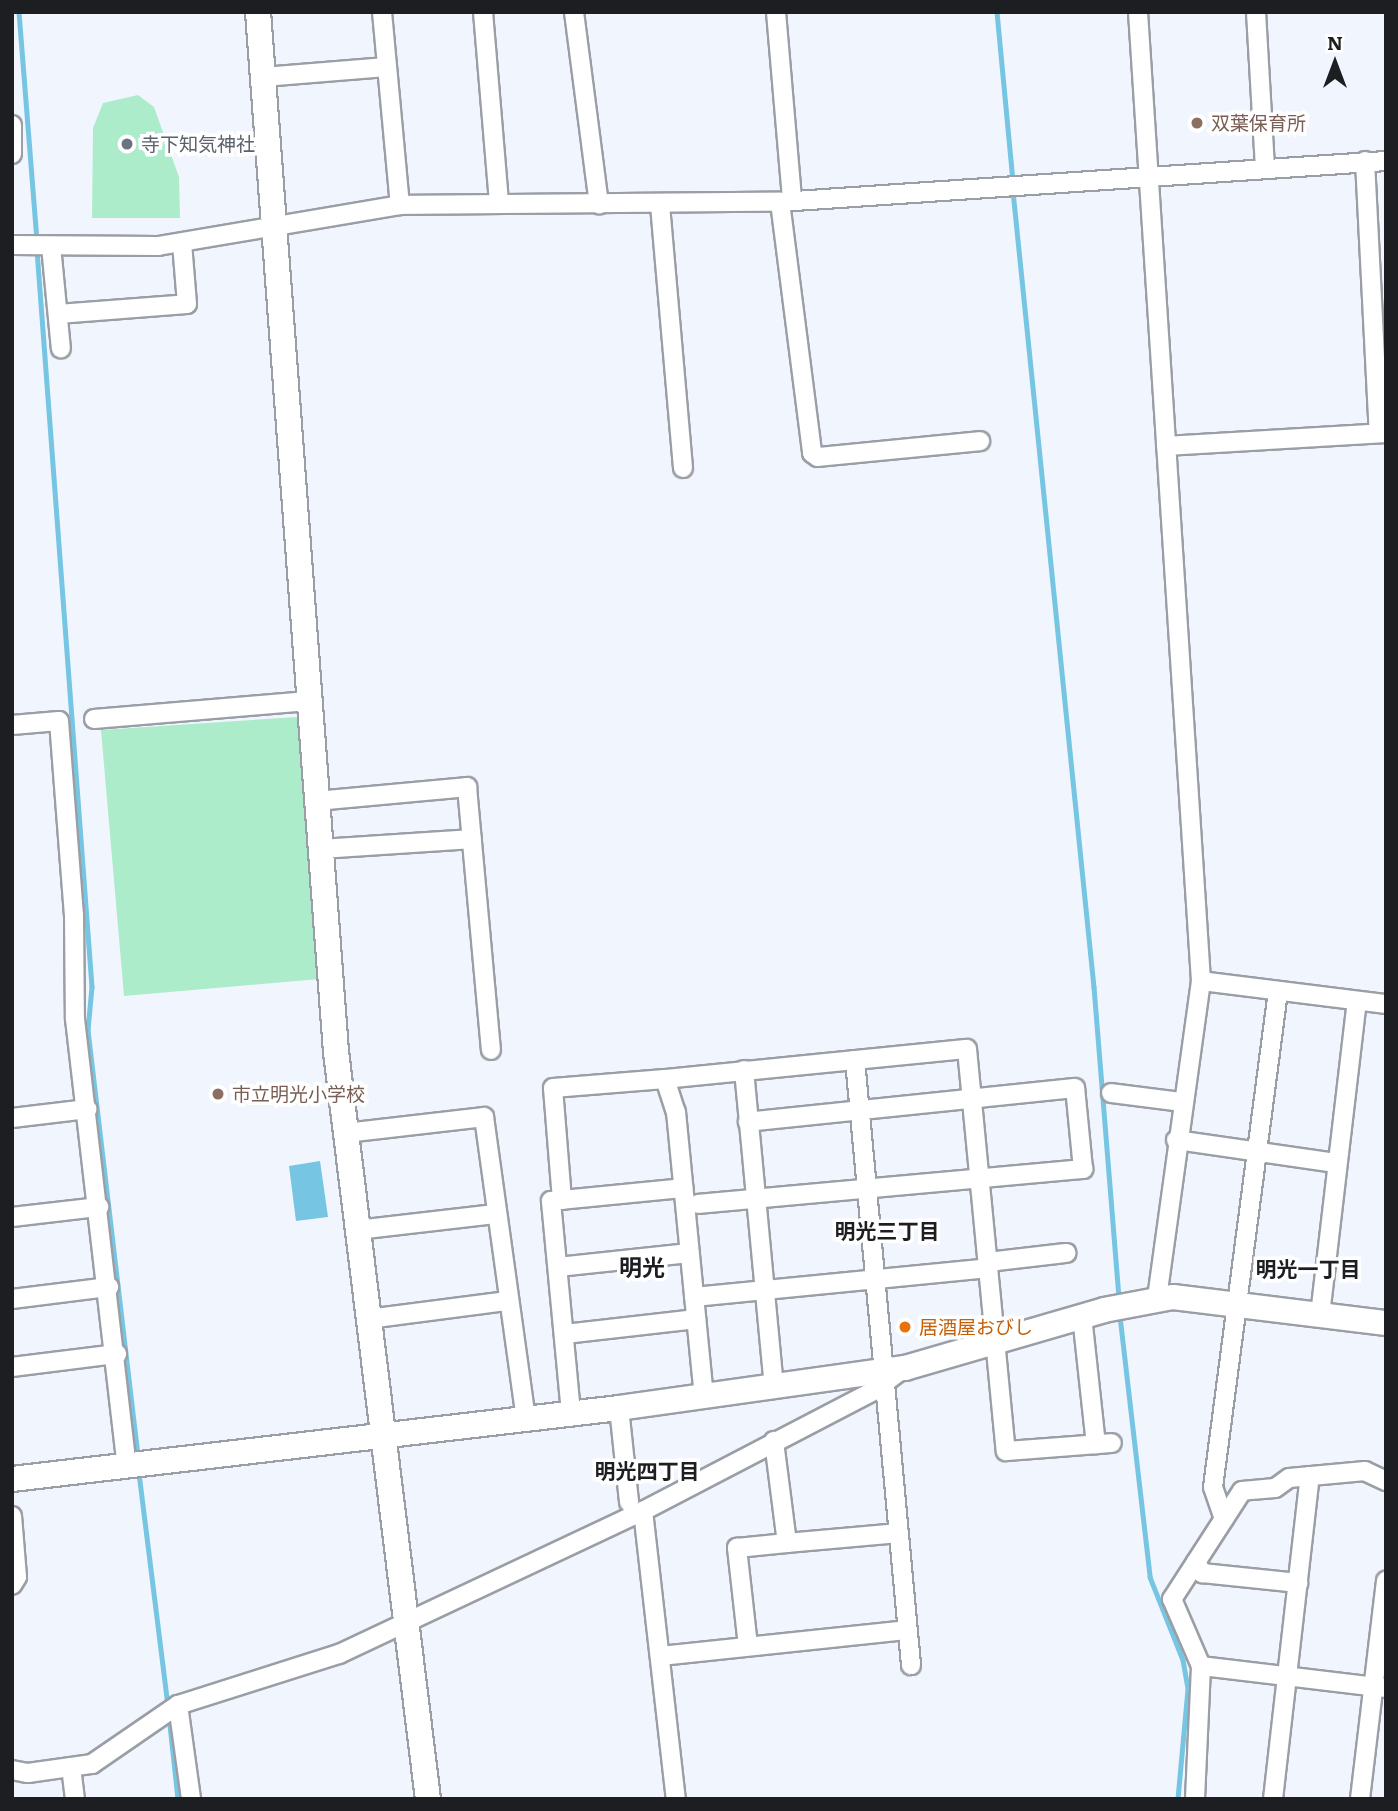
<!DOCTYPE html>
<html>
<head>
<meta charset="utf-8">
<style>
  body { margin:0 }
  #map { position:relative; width:1398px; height:1811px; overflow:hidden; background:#f1f6fe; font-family:Literata,"Noto Sans JP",serif }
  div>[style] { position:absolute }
  .green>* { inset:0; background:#adeccb }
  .water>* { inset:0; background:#76c5e3 }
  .stream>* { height:4.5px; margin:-2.25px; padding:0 2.25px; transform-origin:2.25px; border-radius:2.25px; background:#76c5e3 }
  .roads { filter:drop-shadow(2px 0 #9a9ea5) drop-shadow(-2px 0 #9a9ea5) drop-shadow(0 2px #9a9ea5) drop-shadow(0 -2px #9a9ea5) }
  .street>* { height:18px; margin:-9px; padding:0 9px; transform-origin:9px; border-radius:9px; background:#fff }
  .secondary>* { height:24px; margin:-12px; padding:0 12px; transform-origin:12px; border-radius:12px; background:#fff }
  .dots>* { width:19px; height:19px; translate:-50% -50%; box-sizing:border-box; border:4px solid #fff; border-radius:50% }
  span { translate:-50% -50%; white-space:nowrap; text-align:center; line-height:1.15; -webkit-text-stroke:7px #fff; paint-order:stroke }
  .education-label { font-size:19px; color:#785e54 }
  .left { translate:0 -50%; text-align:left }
  .worship-label { font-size:19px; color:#5b616d }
  .food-label { font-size:19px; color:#c56008 }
  .neighbourhood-label { font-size:21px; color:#1c1e21; font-weight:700 }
  .quarter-label { font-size:23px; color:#1c1e21; font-weight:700 }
  .frame { position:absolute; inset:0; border:14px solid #1c1e21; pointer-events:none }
  .north { position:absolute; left:1300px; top:28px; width:70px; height:70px; -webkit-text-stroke:5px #fff; paint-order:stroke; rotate:0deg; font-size:19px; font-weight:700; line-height:28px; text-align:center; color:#1c1e21 }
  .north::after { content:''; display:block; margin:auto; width:24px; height:32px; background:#1c1e21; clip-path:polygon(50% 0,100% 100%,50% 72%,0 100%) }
</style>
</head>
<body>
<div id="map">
  <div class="green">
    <i style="clip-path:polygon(138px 95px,154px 107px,179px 177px,180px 218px,92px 218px,93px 128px,103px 103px)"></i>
    <i style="clip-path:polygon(297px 717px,319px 979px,124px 996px,101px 730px)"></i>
  </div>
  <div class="water">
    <i style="clip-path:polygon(320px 1161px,328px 1217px,296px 1221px,289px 1166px)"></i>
  </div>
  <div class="stream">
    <i style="left:19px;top:12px;width:230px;rotate:85.5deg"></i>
    <i style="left:997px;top:12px;width:171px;rotate:84.6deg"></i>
    <i style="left:1013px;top:191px;width:800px;rotate:84.19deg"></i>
    <i style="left:1094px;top:987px;width:314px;rotate:85.4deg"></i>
    <i style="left:37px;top:250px;width:739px;rotate:85.73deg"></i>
    <i style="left:92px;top:987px;width:43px;rotate:95.3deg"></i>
    <i style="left:88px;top:1030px;width:430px;rotate:83.3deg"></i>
    <i style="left:1120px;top:1316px;width:263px;rotate:83.4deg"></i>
    <i style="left:1150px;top:1577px;width:89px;rotate:68.3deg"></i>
    <i style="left:1183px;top:1660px;width:29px;rotate:80deg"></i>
    <i style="left:1188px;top:1689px;width:110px;rotate:95.2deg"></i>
    <i style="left:139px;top:1473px;width:236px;rotate:82.9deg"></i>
    <i style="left:169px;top:1716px;width:83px;rotate:83.8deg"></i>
  </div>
  <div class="roads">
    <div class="street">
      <i style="left:382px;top:12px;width:194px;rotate:84.7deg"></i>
      <i style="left:483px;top:12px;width:192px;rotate:85.2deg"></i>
      <i style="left:574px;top:12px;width:194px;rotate:82.6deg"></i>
      <i style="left:776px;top:12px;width:187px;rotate:85.1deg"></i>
      <i style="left:1138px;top:12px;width:971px;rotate:86.28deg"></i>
      <i style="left:1201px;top:981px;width:321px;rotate:97.9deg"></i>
      <i style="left:1256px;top:12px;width:155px;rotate:86.7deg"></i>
      <i style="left:263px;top:77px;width:124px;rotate:-4.6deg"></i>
      <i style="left:12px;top:125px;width:29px;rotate:90deg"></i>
      <i style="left:1365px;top:161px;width:272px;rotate:87.1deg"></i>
      <i style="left:780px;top:202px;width:253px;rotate:82.7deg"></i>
      <i style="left:812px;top:453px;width:7px;rotate:34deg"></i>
      <i style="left:818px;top:457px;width:163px;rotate:-5.6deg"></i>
      <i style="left:660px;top:205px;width:264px;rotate:85deg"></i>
      <i style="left:12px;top:245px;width:146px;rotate:0.4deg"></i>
      <i style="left:158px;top:246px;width:245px;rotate:-9.6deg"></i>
      <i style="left:400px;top:205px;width:380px;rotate:-0.5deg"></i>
      <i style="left:780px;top:202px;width:607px;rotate:-3.87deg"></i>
      <i style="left:51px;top:246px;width:103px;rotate:84.5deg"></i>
      <i style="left:58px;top:314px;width:129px;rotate:-4.4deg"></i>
      <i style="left:187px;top:304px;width:61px;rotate:-94.7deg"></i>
      <i style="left:1166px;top:446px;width:220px;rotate:-3.4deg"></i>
      <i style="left:94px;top:719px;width:215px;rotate:-4.8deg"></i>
      <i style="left:12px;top:725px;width:47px;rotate:-4.9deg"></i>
      <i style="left:59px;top:721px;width:194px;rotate:85.6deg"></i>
      <i style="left:74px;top:914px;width:105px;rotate:89.5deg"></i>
      <i style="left:75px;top:1019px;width:451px;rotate:83.4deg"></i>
      <i style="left:317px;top:801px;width:151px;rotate:-5.3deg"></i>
      <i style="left:467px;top:787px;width:264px;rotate:84.8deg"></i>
      <i style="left:322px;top:849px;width:150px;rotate:-3.8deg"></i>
      <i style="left:1201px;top:981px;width:186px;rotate:7.1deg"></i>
      <i style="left:855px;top:1060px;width:608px;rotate:84.71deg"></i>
      <i style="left:744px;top:1070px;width:318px;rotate:84.6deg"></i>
      <i style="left:665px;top:1079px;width:303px;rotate:-5.7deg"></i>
      <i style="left:967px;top:1049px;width:404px;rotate:84.5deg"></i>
      <i style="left:1006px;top:1451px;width:106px;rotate:-4.3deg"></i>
      <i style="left:1111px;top:1093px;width:71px;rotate:7.3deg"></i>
      <i style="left:12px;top:1118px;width:76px;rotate:-6.8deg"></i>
      <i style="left:346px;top:1133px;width:139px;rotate:-6.6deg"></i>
      <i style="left:484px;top:1117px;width:305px;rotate:82.1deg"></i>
      <i style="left:1176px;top:1140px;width:161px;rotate:8.2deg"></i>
      <i style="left:562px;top:1200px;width:112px;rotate:-94.6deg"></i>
      <i style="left:553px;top:1088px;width:112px;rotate:-4.6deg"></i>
      <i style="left:665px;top:1079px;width:35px;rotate:72deg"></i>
      <i style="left:676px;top:1112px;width:285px;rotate:84.4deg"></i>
      <i style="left:698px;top:1204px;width:387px;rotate:-5.2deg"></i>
      <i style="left:1083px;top:1169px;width:81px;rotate:-95.6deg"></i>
      <i style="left:1075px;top:1088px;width:329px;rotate:174.1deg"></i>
      <i style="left:12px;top:1217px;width:88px;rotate:-6.6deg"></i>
      <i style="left:357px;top:1230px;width:139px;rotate:-6.6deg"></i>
      <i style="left:988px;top:1262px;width:79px;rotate:-6.6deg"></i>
      <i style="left:558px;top:1267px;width:132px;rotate:-6.1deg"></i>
      <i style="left:694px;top:1297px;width:296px;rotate:-5.6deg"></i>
      <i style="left:12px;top:1299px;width:98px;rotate:-7.1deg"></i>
      <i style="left:1320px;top:1315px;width:316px;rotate:-83.3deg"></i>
      <i style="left:1082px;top:1316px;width:129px;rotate:83.8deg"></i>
      <i style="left:368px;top:1319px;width:139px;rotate:-7.4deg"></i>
      <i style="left:565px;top:1334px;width:132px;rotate:-6.5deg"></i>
      <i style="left:12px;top:1367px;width:106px;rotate:-7.1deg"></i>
      <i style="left:619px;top:1408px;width:95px;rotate:83.9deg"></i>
      <i style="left:571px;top:1413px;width:213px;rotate:-95.4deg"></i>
      <i style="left:551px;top:1201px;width:133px;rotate:-5.6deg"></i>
      <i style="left:1386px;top:1481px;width:23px;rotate:-155deg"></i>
      <i style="left:1365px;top:1471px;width:76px;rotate:174.7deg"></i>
      <i style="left:1289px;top:1478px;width:17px;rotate:144deg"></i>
      <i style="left:1275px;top:1488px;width:33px;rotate:175deg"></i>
      <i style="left:1242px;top:1491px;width:129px;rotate:122.9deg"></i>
      <i style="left:1172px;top:1599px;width:73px;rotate:66.6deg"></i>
      <i style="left:1201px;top:1666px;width:186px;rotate:6.8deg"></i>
      <i style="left:643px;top:1511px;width:290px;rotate:83.5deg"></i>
      <i style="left:12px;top:1516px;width:61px;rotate:85.3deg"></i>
      <i style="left:17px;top:1577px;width:9px;rotate:122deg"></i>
      <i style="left:1224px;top:1519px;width:34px;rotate:-109deg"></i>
      <i style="left:1213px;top:1487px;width:500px;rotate:-82.53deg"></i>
      <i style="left:787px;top:1543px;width:112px;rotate:-5.1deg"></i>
      <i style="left:1196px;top:1562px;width:13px;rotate:61deg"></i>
      <i style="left:1202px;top:1573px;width:97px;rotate:5.9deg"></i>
      <i style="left:748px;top:1646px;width:99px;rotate:-96.4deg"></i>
      <i style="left:737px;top:1548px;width:50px;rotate:-5.7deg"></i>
      <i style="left:787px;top:1543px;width:103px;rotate:-97.3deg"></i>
      <i style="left:660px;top:1656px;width:248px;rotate:-6deg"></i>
      <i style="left:178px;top:1705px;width:95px;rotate:82.1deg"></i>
      <i style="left:71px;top:1767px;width:32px;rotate:83deg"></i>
      <i style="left:12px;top:1770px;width:16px;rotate:11deg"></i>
      <i style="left:28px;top:1773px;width:65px;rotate:-8deg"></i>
      <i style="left:92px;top:1764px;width:104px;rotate:-34.5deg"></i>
      <i style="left:178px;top:1705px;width:169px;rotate:-17.6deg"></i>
      <i style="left:339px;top:1654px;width:336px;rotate:-25.2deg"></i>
      <i style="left:643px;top:1511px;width:262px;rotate:-27.5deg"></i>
      <i style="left:875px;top:1390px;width:35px;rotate:-37deg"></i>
      <i style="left:1195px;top:1799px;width:133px;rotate:-87.4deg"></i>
      <i style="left:1273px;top:1799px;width:325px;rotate:-83.5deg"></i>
      <i style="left:1360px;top:1799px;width:220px;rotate:-83.2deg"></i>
    </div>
    <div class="secondary">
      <i style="left:258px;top:12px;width:1043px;rotate:85.71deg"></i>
      <i style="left:336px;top:1052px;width:753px;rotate:82.98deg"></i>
      <i style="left:12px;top:1479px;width:611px;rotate:-6.67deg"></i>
      <i style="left:619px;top:1408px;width:289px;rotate:-8deg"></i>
      <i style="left:905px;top:1368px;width:207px;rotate:-16.2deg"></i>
      <i style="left:1104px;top:1310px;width:70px;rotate:-10.7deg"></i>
      <i style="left:1173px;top:1297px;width:215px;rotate:7deg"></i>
    </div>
  </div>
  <div class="dots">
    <i style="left:1197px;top:123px;background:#8d6e63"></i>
    <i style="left:127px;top:144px;background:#6b7280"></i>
    <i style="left:218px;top:1094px;background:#8d6e63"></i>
    <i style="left:905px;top:1327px;background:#e8710a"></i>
  </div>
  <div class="education-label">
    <span class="left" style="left:1211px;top:123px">双葉保育所</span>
    <span class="left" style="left:232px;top:1094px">市立明光小学校</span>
  </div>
  <div class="worship-label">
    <span class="left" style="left:141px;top:144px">寺下知気神社</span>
  </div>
  <div class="food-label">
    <span class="left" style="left:919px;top:1327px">居酒屋おびし</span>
  </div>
  <div class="neighbourhood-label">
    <span style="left:887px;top:1230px">明光三丁目</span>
    <span style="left:1308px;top:1268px">明光一丁目</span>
    <span style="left:647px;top:1470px">明光四丁目</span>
  </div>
  <div class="quarter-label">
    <span style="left:642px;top:1266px">明光</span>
  </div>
  <div class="frame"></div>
  <div class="north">N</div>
</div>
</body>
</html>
